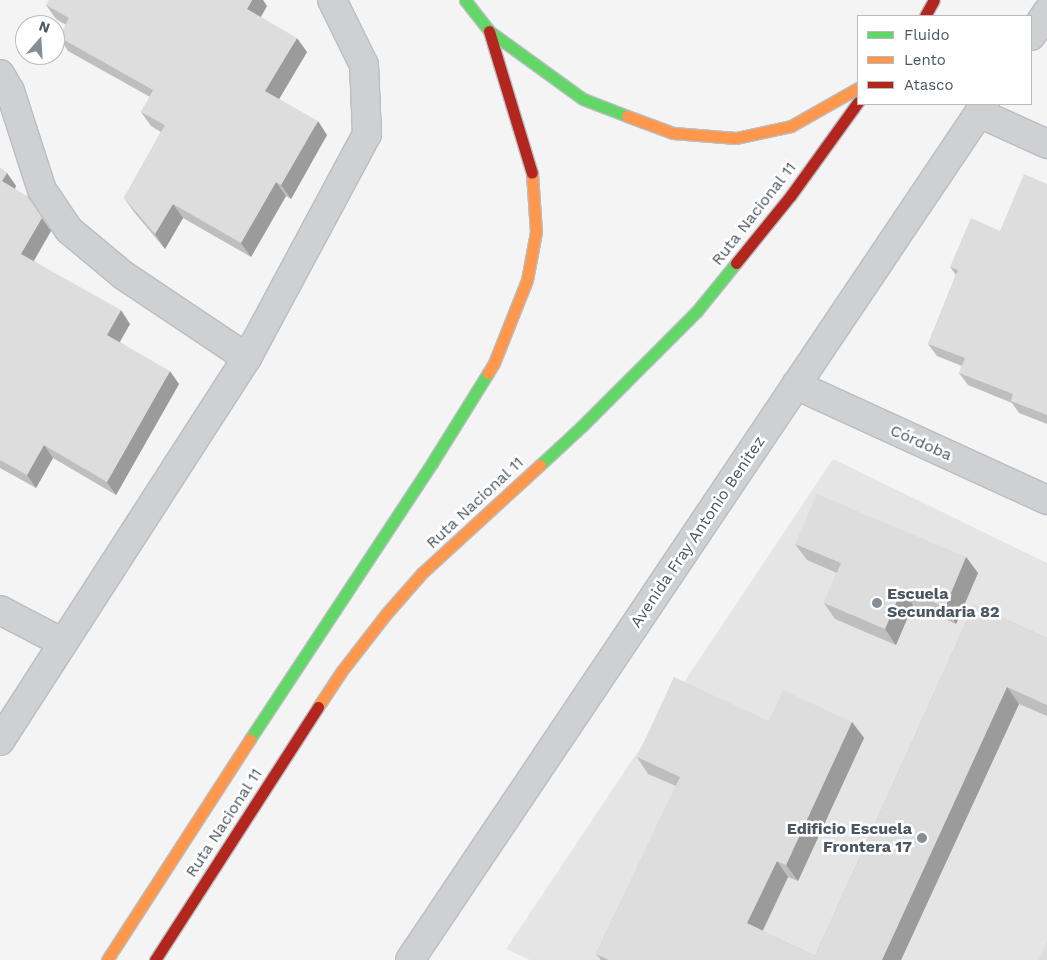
<!DOCTYPE html>
<html>
<head>
<meta charset="utf-8">
<style>
  body { margin:0 }
  #map { position:relative; width:1047px; height:960px; overflow:hidden; background:#f4f4f4; font-family:"Work Sans",sans-serif }
  div>[style] { position:absolute }
  .education>* { inset:0; background:#e6e5e6 }
  .roads { filter:drop-shadow(1px 0 #b9bec3) drop-shadow(-1px 0 #b9bec3) drop-shadow(0 1px #b9bec3) drop-shadow(0 -1px #b9bec3) }
  .street>* { height:28px; margin:-14px; padding:0 14px; transform-origin:14px; border-radius:14px; background:#ced0d2 }
  .fast>* { height:11px; margin:-5.5px; padding:0 5.5px; transform-origin:5.5px; border-radius:5.5px; background:#63d668 }
  .slow>* { height:11px; margin:-5.5px; padding:0 5.5px; transform-origin:5.5px; border-radius:5.5px; background:#ff974d }
  .jam>* { height:11px; margin:-5.5px; padding:0 5.5px; transform-origin:5.5px; border-radius:5.5px; background:#b3261e }
  .wall>* { inset:0; background:#bebebf }
  .shaded-wall>* { inset:0; background:#9b9b9b }
  .building>* { inset:0; background:#ddddde }
  .dots>* { width:14px; height:14px; translate:-50% -50%; box-sizing:border-box; border:2px solid #fff; border-radius:50% }
  span { translate:-50% -50%; white-space:nowrap; text-align:center; line-height:1.15; -webkit-text-stroke:5px #fff; paint-order:stroke }
  .street-label { font-size:16px; color:#4a5661 }
  .poi-label { font-size:16px; color:#4a5661; font-weight:700 }
  .left { translate:0 -50%; text-align:left }
  .right { translate:-100% -50%; text-align:right }
  .legend { position:absolute; left:857px; top:15px; width:175px; height:90px; box-sizing:border-box; background:#fff; border:1px solid #b7bbc0; margin:0; padding:6px 9px; list-style:none; font-size:15px; color:#4a5661 }
  .legend li { display:flex; align-items:center; gap:10px; height:25px }
  .legend b { width:25px; border:1px solid #b7bbc0 }
  .north { position:absolute; left:15px; top:15px; width:50px; height:50px; box-sizing:border-box; background:#fff; border:1px solid #b7bbc0; border-radius:50%; rotate:19deg; font-size:14px; font-weight:700; line-height:20px; text-align:center; color:#4a5661 }
  .north::after { content:''; display:block; margin:auto; width:18px; height:22px; background:#868d94; clip-path:polygon(50% 0,100% 100%,50% 72%,0 100%) }
</style>
</head>
<body>
<div id="map">
  <div class="education">
    <i style="clip-path:polygon(833px 459px,1047px 563px,1047px 960px,530px 960px,506px 949px)"></i>
  </div>
  <div class="roads">
    <div class="street">
      <i style="left:1031px;top:36px;width:29px;rotate:-56deg"></i>
      <i style="left:0;top:74px;width:20px;rotate:60deg"></i>
      <i style="left:10px;top:91px;width:104px;rotate:72.1deg"></i>
      <i style="left:42px;top:190px;width:48px;rotate:56deg"></i>
      <i style="left:69px;top:230px;width:70px;rotate:39.8deg"></i>
      <i style="left:123px;top:275px;width:149px;rotate:33.8deg"></i>
      <i style="left:979px;top:113px;width:75px;rotate:24.5deg"></i>
      <i style="left:796px;top:385px;width:276px;rotate:24.6deg"></i>
      <i style="left:0;top:610px;width:71px;rotate:27.6deg"></i>
      <i style="left:0;top:741px;width:456px;rotate:-57.2deg"></i>
      <i style="left:247px;top:358px;width:254px;rotate:-61.8deg"></i>
      <i style="left:367px;top:134px;width:69px;rotate:-92.5deg"></i>
      <i style="left:364px;top:65px;width:72px;rotate:-116.2deg"></i>
      <i style="left:410px;top:960px;width:1031px;rotate:-56.11deg"></i>
    </div>
    <div class="fast">
      <i style="left:465px;top:0;width:39px;rotate:52deg"></i>
      <i style="left:489px;top:31px;width:116px;rotate:35.9deg"></i>
      <i style="left:583px;top:99px;width:47px;rotate:21.1deg"></i>
      <i style="left:540px;top:465px;width:57px;rotate:-42.9deg"></i>
      <i style="left:582px;top:426px;width:163px;rotate:-45deg"></i>
      <i style="left:697px;top:311px;width:62px;rotate:-50.9deg"></i>
      <i style="left:250px;top:739px;width:331px;rotate:-56.6deg"></i>
      <i style="left:432px;top:463px;width:106px;rotate:-58.1deg"></i>
    </div>
    <div class="slow">
      <i style="left:627px;top:116px;width:49px;rotate:20.3deg"></i>
      <i style="left:673px;top:133px;width:63px;rotate:4.5deg"></i>
      <i style="left:736px;top:138px;width:56px;rotate:-12.3deg"></i>
      <i style="left:791px;top:126px;width:77px;rotate:-29.6deg"></i>
      <i style="left:488px;top:373px;width:12px;rotate:-59deg"></i>
      <i style="left:494px;top:363px;width:89px;rotate:-68.3deg"></i>
      <i style="left:527px;top:280px;width:49px;rotate:-79.4deg"></i>
      <i style="left:536px;top:232px;width:59px;rotate:-93.9deg"></i>
      <i style="left:318px;top:707px;width:42px;rotate:-56.7deg"></i>
      <i style="left:341px;top:672px;width:73px;rotate:-52.2deg"></i>
      <i style="left:386px;top:614px;width:55px;rotate:-48.7deg"></i>
      <i style="left:422px;top:573px;width:160px;rotate:-42.5deg"></i>
      <i style="left:107px;top:960px;width:263px;rotate:-57.1deg"></i>
    </div>
    <div class="jam">
      <i style="left:925px;top:16px;width:18px;rotate:-61deg"></i>
      <i style="left:489px;top:31px;width:148px;rotate:73.2deg"></i>
      <i style="left:736px;top:263px;width:87px;rotate:-51deg"></i>
      <i style="left:791px;top:195px;width:115px;rotate:-54.2deg"></i>
      <i style="left:155px;top:960px;width:301px;rotate:-57.2deg"></i>
    </div>
  </div>
  <div class="wall">
    <i style="clip-path:polygon(46px 5px,267px 6px,261px 17px,307px 52px,279px 99px,327px 135px,291px 199px,286px 196px,251px 257px,183px 218px,165px 249px,134px 212px,124px 198px,161px 132px,151px 126px,141px 112px,150px 97px,68px 51px,59px 37px,66px 25px,56px 19px)"></i>
    <i style="clip-path:polygon(0 168px,7px 173px,16px 186px,15px 189px,51px 231px,34px 261px,130px 324px,120px 342px,179px 384px,116px 495px,53px 458px,36px 488px,0 468px)"></i>
    <i style="clip-path:polygon(1047px 184px,1047px 424px,1019px 413px,1012px 403px,968px 385px,959px 373px,962px 366px,937px 356px,928px 344px,956px 275px,950px 267px,1000px 231px)"></i>
    <i style="clip-path:polygon(795px 544px,966px 557px,978px 573px,956px 624px,913px 605px,896px 645px,835px 619px,824px 603px,837px 573px,807px 560px)"></i>
    <i style="clip-path:polygon(974px 605px,1047px 638px,1047px 716px,1019px 704px,901px 960px,601px 960px,596px 954px,676px 786px,648px 774px,637px 757px,769px 721px,852px 722px,864px 738px,798px 881px,788px 877px,763px 931px,815px 956px)"></i>
  </div>
  <div class="shaded-wall">
    <i style="clip-path:polygon(252px 0,263px 0,267px 6px,257px 23px,247px 9px)"></i>
    <i style="clip-path:polygon(297px 38px,307px 52px,275px 106px,265px 91px)"></i>
    <i style="clip-path:polygon(318px 121px,327px 135px,291px 199px,281px 185px)"></i>
    <i style="clip-path:polygon(7px 173px,16px 186px,11px 195px,2px 181px)"></i>
    <i style="clip-path:polygon(276px 182px,286px 196px,251px 257px,241px 243px)"></i>
    <i style="clip-path:polygon(27px 196px,51px 231px,30px 267px,21px 254px)"></i>
    <i style="clip-path:polygon(173px 204px,183px 218px,165px 249px,155px 234px)"></i>
    <i style="clip-path:polygon(121px 310px,130px 324px,116px 348px,107px 335px)"></i>
    <i style="clip-path:polygon(170px 371px,179px 384px,116px 495px,107px 482px)"></i>
    <i style="clip-path:polygon(44px 445px,53px 458px,36px 488px,27px 475px)"></i>
    <i style="clip-path:polygon(966px 557px,978px 573px,956px 624px,945px 607px)"></i>
    <i style="clip-path:polygon(902px 589px,913px 605px,896px 645px,885px 629px)"></i>
    <i style="clip-path:polygon(1007px 687px,1019px 704px,901px 960px,882px 960px)"></i>
    <i style="clip-path:polygon(852px 722px,864px 738px,798px 881px,786px 865px)"></i>
    <i style="clip-path:polygon(777px 861px,788px 877px,758px 940px,747px 923px)"></i>
  </div>
  <div class="building">
    <i style="clip-path:polygon(49px 0,252px 0,247px 9px,297px 38px,265px 91px,318px 121px,281px 185px,276px 182px,241px 243px,173px 204px,155px 234px,124px 198px,165px 125px,141px 112px,153px 90px,59px 37px,69px 18px,46px 5px)"></i>
    <i style="clip-path:polygon(0 168px,7px 173px,2px 181px,27px 196px,42px 218px,21px 254px,121px 310px,107px 335px,170px 371px,107px 482px,44px 445px,27px 475px,0 460px)"></i>
    <i style="clip-path:polygon(1024px 174px,1047px 184px,1047px 415px,1011px 401px,1013px 394px,959px 373px,965px 358px,928px 344px,958px 270px,950px 267px,971px 218px,1000px 231px)"></i>
    <i style="clip-path:polygon(817px 494px,966px 557px,945px 607px,902px 589px,885px 629px,824px 603px,841px 563px,795px 544px)"></i>
    <i style="clip-path:polygon(974px 605px,1047px 638px,1047px 705px,1007px 687px,882px 960px,609px 960px,596px 954px,680px 777px,637px 757px,674px 677px,769px 721px,783px 690px,852px 722px,786px 865px,777px 861px,747px 923px,815px 956px)"></i>
    <i style="clip-path:polygon(1047px 941px,1047px 960px,1038px 960px)"></i>
  </div>
  <div class="dots">
    <i style="left:877px;top:603px;background:#868d94"></i>
    <i style="left:922px;top:838px;background:#868d94"></i>
  </div>
  <div class="street-label">
    <span style="left:754px;top:214px;rotate:-52deg">Ruta Nacional 11</span>
    <span style="left:921px;top:443px;rotate:24deg">Córdoba</span>
    <span style="left:475px;top:503px;rotate:-43deg">Ruta Nacional 11</span>
    <span style="left:698px;top:532px;rotate:-56deg">Avenida Fray Antonio Benitez</span>
    <span style="left:224px;top:823px;rotate:-57deg">Ruta Nacional 11</span>
  </div>
  <div class="poi-label">
    <span class="left" style="left:887px;top:603px">Escuela<br>Secundaria 82</span>
    <span class="right" style="left:912px;top:838px">Edificio Escuela<br>Frontera 17</span>
  </div>
  <ul class="legend">
  <li><b style="height:6px;background:#63d668"></b>Fluido</li>
  <li><b style="height:6px;background:#ff974d"></b>Lento</li>
  <li><b style="height:6px;background:#b3261e"></b>Atasco</li>
  </ul>
  <div class="north">N</div>
</div>
</body>
</html>
